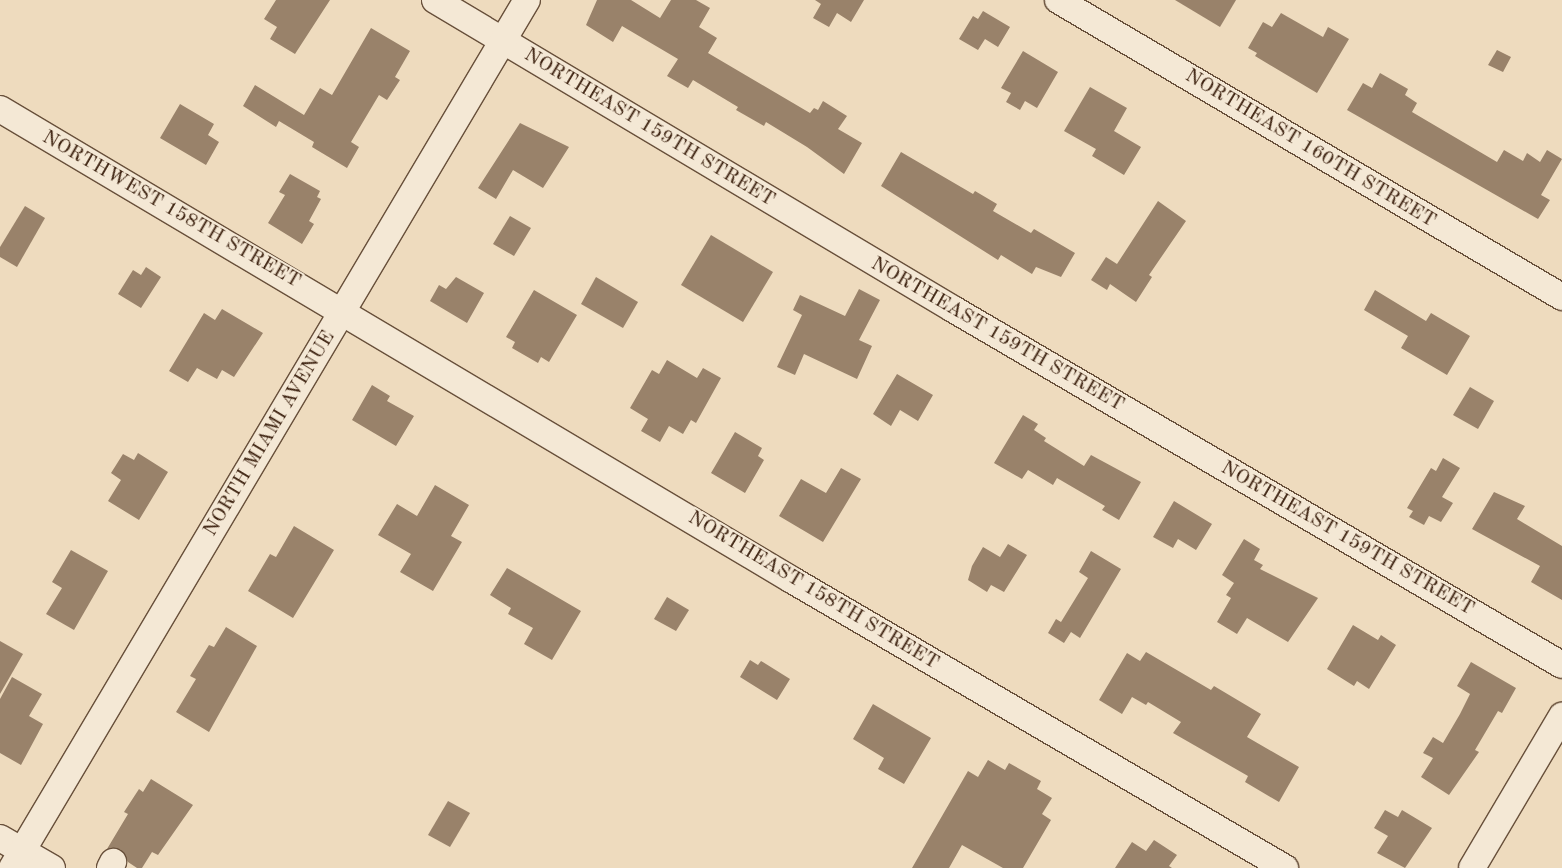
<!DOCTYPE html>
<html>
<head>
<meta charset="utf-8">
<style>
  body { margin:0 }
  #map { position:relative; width:1562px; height:868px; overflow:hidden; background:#eedbbe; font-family:"Old Standard TT",serif }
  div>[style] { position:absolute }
  .building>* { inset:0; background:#99826a }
  .roads { filter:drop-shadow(1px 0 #68503b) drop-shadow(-1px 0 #68503b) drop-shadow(0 1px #68503b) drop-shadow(0 -1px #68503b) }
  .minor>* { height:26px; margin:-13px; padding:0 13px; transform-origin:13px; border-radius:13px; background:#f4e8d5 }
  span { translate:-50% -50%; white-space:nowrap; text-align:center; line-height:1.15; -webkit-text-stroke:4px #f4e8d5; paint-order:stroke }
  .street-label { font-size:20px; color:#3c210f }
</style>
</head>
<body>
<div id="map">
  <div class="building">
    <i style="clip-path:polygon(276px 0,330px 0,295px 54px,270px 39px,277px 27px,264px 19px)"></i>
    <i style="clip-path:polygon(597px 0,631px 0,660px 18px,671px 0,696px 0,710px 8px,699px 27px,717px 38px,708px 53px,810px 113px,814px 108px,818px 110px,823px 101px,847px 116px,838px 129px,862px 143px,844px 174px,807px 147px,766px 122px,764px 126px,736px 110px,738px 107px,693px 80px,688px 88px,667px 76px,678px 59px,622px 26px,613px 42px,586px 25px)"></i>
    <i style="clip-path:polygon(815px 0,864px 0,851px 22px,837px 13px,829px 27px,813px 18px,821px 4px)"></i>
    <i style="clip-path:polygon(1175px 0,1236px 0,1220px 27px)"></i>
    <i style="clip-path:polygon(983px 11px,1010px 27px,998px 47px,985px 39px,978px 50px,959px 39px,973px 16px,978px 19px)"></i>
    <i style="clip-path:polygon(1281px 13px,1323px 37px,1328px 27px,1349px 39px,1317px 93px,1255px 56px,1257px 53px,1248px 48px,1263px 22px,1272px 27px)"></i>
    <i style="clip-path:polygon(371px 28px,410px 51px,395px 77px,400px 80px,387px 100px,379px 95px,351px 142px,359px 147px,347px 168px,312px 147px,314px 142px,279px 121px,276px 127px,243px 106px,255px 85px,304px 115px,320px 88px,332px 95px)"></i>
    <i style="clip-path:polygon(1497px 50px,1511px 57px,1503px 72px,1488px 65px)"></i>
    <i style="clip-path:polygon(1023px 51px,1058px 72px,1037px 108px,1025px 101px,1020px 110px,1006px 102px,1011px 93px,1001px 88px)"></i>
    <i style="clip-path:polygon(1380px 73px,1408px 89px,1405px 95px,1417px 103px,1412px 112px,1497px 162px,1504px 150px,1523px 161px,1527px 153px,1540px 162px,1547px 150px,1562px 159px,1541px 195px,1550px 200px,1538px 219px,1347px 110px,1363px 83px,1372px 88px)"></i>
    <i style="clip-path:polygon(1090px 87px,1127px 108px,1114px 131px,1141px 147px,1124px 175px,1092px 156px,1096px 149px,1064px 131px)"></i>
    <i style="clip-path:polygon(180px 104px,214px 124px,208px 135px,219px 142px,206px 165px,160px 138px)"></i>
    <i style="clip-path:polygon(520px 123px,569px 147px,543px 188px,513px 170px,496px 199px,478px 188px)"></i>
    <i style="clip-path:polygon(901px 152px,973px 194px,975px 191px,997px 204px,993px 211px,1031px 233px,1034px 229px,1075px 253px,1061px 277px,1036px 267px,1032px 274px,1001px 255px,998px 260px,881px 186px)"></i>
    <i style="clip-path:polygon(290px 174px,320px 191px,317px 197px,321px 199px,309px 221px,314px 224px,302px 244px,268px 223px,285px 195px,279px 192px)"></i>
    <i style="clip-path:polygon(1158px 201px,1186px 221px,1149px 275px,1152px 277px,1136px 302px,1110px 284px,1107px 290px,1091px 280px,1106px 257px,1117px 264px)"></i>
    <i style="clip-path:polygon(25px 206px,45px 218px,17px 267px,0 257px,0 247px)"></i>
    <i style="clip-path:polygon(510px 216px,531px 228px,514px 256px,493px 244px)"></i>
    <i style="clip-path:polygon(711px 235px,773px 272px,743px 322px,681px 285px)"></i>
    <i style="clip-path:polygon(146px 267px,161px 277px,141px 308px,118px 294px,133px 270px,141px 275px)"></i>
    <i style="clip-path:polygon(456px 277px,484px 293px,467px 323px,430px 301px,439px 285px,446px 289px)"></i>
    <i style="clip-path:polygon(596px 277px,638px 302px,623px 328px,581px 304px)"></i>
    <i style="clip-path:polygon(859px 289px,880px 300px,859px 340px,872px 346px,857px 379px,804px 354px,795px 375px,777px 367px,802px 315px,793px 310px,800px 295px,845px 316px)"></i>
    <i style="clip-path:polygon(534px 290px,577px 315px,549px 362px,541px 357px,538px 363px,512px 348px,515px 342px,506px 337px)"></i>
    <i style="clip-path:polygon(1375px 290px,1426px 321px,1431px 313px,1470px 336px,1447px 375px,1401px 348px,1408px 336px,1364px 310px)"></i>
    <i style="clip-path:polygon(222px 309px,263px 333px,234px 377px,222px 370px,217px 379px,197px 368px,188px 382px,169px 371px,204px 313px,215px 320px)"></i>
    <i style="clip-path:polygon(667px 360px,697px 378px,703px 368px,721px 378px,696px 423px,691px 420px,683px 434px,669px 426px,660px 442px,641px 431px,648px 419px,630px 408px,652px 370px,659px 374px)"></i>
    <i style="clip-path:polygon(897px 374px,933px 395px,918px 421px,900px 410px,891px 426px,873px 414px)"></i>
    <i style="clip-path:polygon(372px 385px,390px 396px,387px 401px,414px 416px,396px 446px,352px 420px)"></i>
    <i style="clip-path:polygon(1470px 387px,1494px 401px,1478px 429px,1453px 415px)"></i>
    <i style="clip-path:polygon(1023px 415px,1038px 424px,1034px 430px,1046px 438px,1044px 441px,1084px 466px,1091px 455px,1141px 482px,1119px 520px,1102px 510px,1105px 506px,1057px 478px,1053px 485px,1028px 470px,1022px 479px,994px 463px)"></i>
    <i style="clip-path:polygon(735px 432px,762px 448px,758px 456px,764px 460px,745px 493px,711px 473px)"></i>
    <i style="clip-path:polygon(138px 453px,168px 472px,139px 520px,108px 501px,121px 480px,111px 473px,123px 454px,134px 460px)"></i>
    <i style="clip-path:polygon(1443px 458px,1460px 468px,1442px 497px,1453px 503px,1441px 522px,1429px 516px,1424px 525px,1409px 517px,1413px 511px,1407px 508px,1431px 468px,1436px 471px)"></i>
    <i style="clip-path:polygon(841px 468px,861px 479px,823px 542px,779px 516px,801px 479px,826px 493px)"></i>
    <i style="clip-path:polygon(435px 485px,469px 505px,451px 536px,462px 542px,433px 591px,400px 572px,411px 554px,378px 535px,397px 504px,417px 516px)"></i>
    <i style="clip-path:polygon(1494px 492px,1525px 506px,1517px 519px,1562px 546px,1562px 600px,1531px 582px,1540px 566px,1472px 529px)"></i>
    <i style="clip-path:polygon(1174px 501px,1212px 524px,1196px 550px,1178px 539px,1173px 548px,1153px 537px)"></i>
    <i style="clip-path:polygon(294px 526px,334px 550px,293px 618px,248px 591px,270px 554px,276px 557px)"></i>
    <i style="clip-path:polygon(1244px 539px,1260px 549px,1254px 560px,1263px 565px,1260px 569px,1318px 598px,1288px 642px,1247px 618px,1237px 634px,1217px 622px,1231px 598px,1226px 595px,1234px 583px,1222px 575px)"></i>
    <i style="clip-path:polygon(1008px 544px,1027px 555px,1004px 592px,991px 585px,987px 592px,968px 580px,972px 566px,983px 547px,1000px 557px)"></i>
    <i style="clip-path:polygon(71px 550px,108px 571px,74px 630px,46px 614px,62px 588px,52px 582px)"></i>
    <i style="clip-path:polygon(1091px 551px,1121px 569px,1080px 638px,1071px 632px,1064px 643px,1048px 633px,1056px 619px,1061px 622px,1088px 578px,1079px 572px)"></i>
    <i style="clip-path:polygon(507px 568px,581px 611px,552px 660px,524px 644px,533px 628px,508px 614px,511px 608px,490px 595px)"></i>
    <i style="clip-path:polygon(667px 597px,689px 610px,676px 631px,654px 619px)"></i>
    <i style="clip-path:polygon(1353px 625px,1378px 640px,1381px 635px,1396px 645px,1369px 689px,1357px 681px,1354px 686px,1327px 669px)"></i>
    <i style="clip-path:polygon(226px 627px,257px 646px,209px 732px,176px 712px,196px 679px,190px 676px,209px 645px,214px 647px)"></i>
    <i style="clip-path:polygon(0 641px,23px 654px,0 694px)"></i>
    <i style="clip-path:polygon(1146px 652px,1211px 690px,1214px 686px,1261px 714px,1247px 737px,1299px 767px,1279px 802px,1245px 782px,1248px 776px,1173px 733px,1181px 722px,1148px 702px,1146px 705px,1132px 697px,1122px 714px,1099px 700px,1127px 653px,1140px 661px)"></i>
    <i style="clip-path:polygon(750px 660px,758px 665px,761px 661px,790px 679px,777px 700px,740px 677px)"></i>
    <i style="clip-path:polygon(1471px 662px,1516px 688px,1502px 713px,1498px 711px,1475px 750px,1479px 752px,1449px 795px,1421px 777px,1433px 758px,1423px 753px,1433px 737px,1443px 743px,1460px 714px,1470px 694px,1457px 686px)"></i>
    <i style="clip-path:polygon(12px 677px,42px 694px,29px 716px,43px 724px,21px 765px,0 753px,0 699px)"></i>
    <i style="clip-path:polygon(873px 704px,931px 738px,904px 784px,878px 769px,884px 758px,853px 739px)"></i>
    <i style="clip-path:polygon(988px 760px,1005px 770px,1009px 763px,1041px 781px,1037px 789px,1052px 798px,1042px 814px,1051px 820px,1023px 868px,1003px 868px,962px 845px,949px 868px,912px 868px,968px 771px,978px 777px)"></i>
    <i style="clip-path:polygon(151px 779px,193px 805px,158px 855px,152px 852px,142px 868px,137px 868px,128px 862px,120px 849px,107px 849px,128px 814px,124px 812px,139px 789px,143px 792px)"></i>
    <i style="clip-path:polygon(448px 801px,470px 813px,450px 847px,428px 835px)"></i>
    <i style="clip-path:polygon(1385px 810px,1398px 817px,1402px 810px,1432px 828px,1405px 868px,1377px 853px,1388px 836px,1374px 828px)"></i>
    <i style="clip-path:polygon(1154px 840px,1177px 855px,1169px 866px,1172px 868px,1115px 868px,1132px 842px,1146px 851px)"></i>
  </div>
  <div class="roads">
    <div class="minor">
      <i style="left:435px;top:0;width:603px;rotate:30.82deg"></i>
      <i style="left:953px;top:309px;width:705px;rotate:30.31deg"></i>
      <i style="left:1058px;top:0;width:585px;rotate:30.51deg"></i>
      <i style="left:0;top:109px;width:921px;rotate:30.74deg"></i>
      <i style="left:792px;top:580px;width:571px;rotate:30.29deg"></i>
      <i style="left:0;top:838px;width:60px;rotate:30deg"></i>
      <i style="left:12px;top:868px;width:1009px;rotate:-59.32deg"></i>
      <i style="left:110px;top:868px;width:7px;rotate:-63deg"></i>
      <i style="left:1472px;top:868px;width:177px;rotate:-59.4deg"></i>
    </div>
  </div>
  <div class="street-label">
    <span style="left:649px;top:128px;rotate:31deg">NORTHEAST 159TH STREET</span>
    <span style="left:1310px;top:149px;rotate:31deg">NORTHEAST 160TH STREET</span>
    <span style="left:171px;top:210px;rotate:30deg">NORTHWEST 158TH STREET</span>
    <span style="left:997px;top:335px;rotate:30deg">NORTHEAST 159TH STREET</span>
    <span style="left:270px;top:434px;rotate:-59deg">NORTH MIAMI AVENUE</span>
    <span style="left:1347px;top:539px;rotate:30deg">NORTHEAST 159TH STREET</span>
    <span style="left:813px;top:591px;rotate:31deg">NORTHEAST 158TH STREET</span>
  </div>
</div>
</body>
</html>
